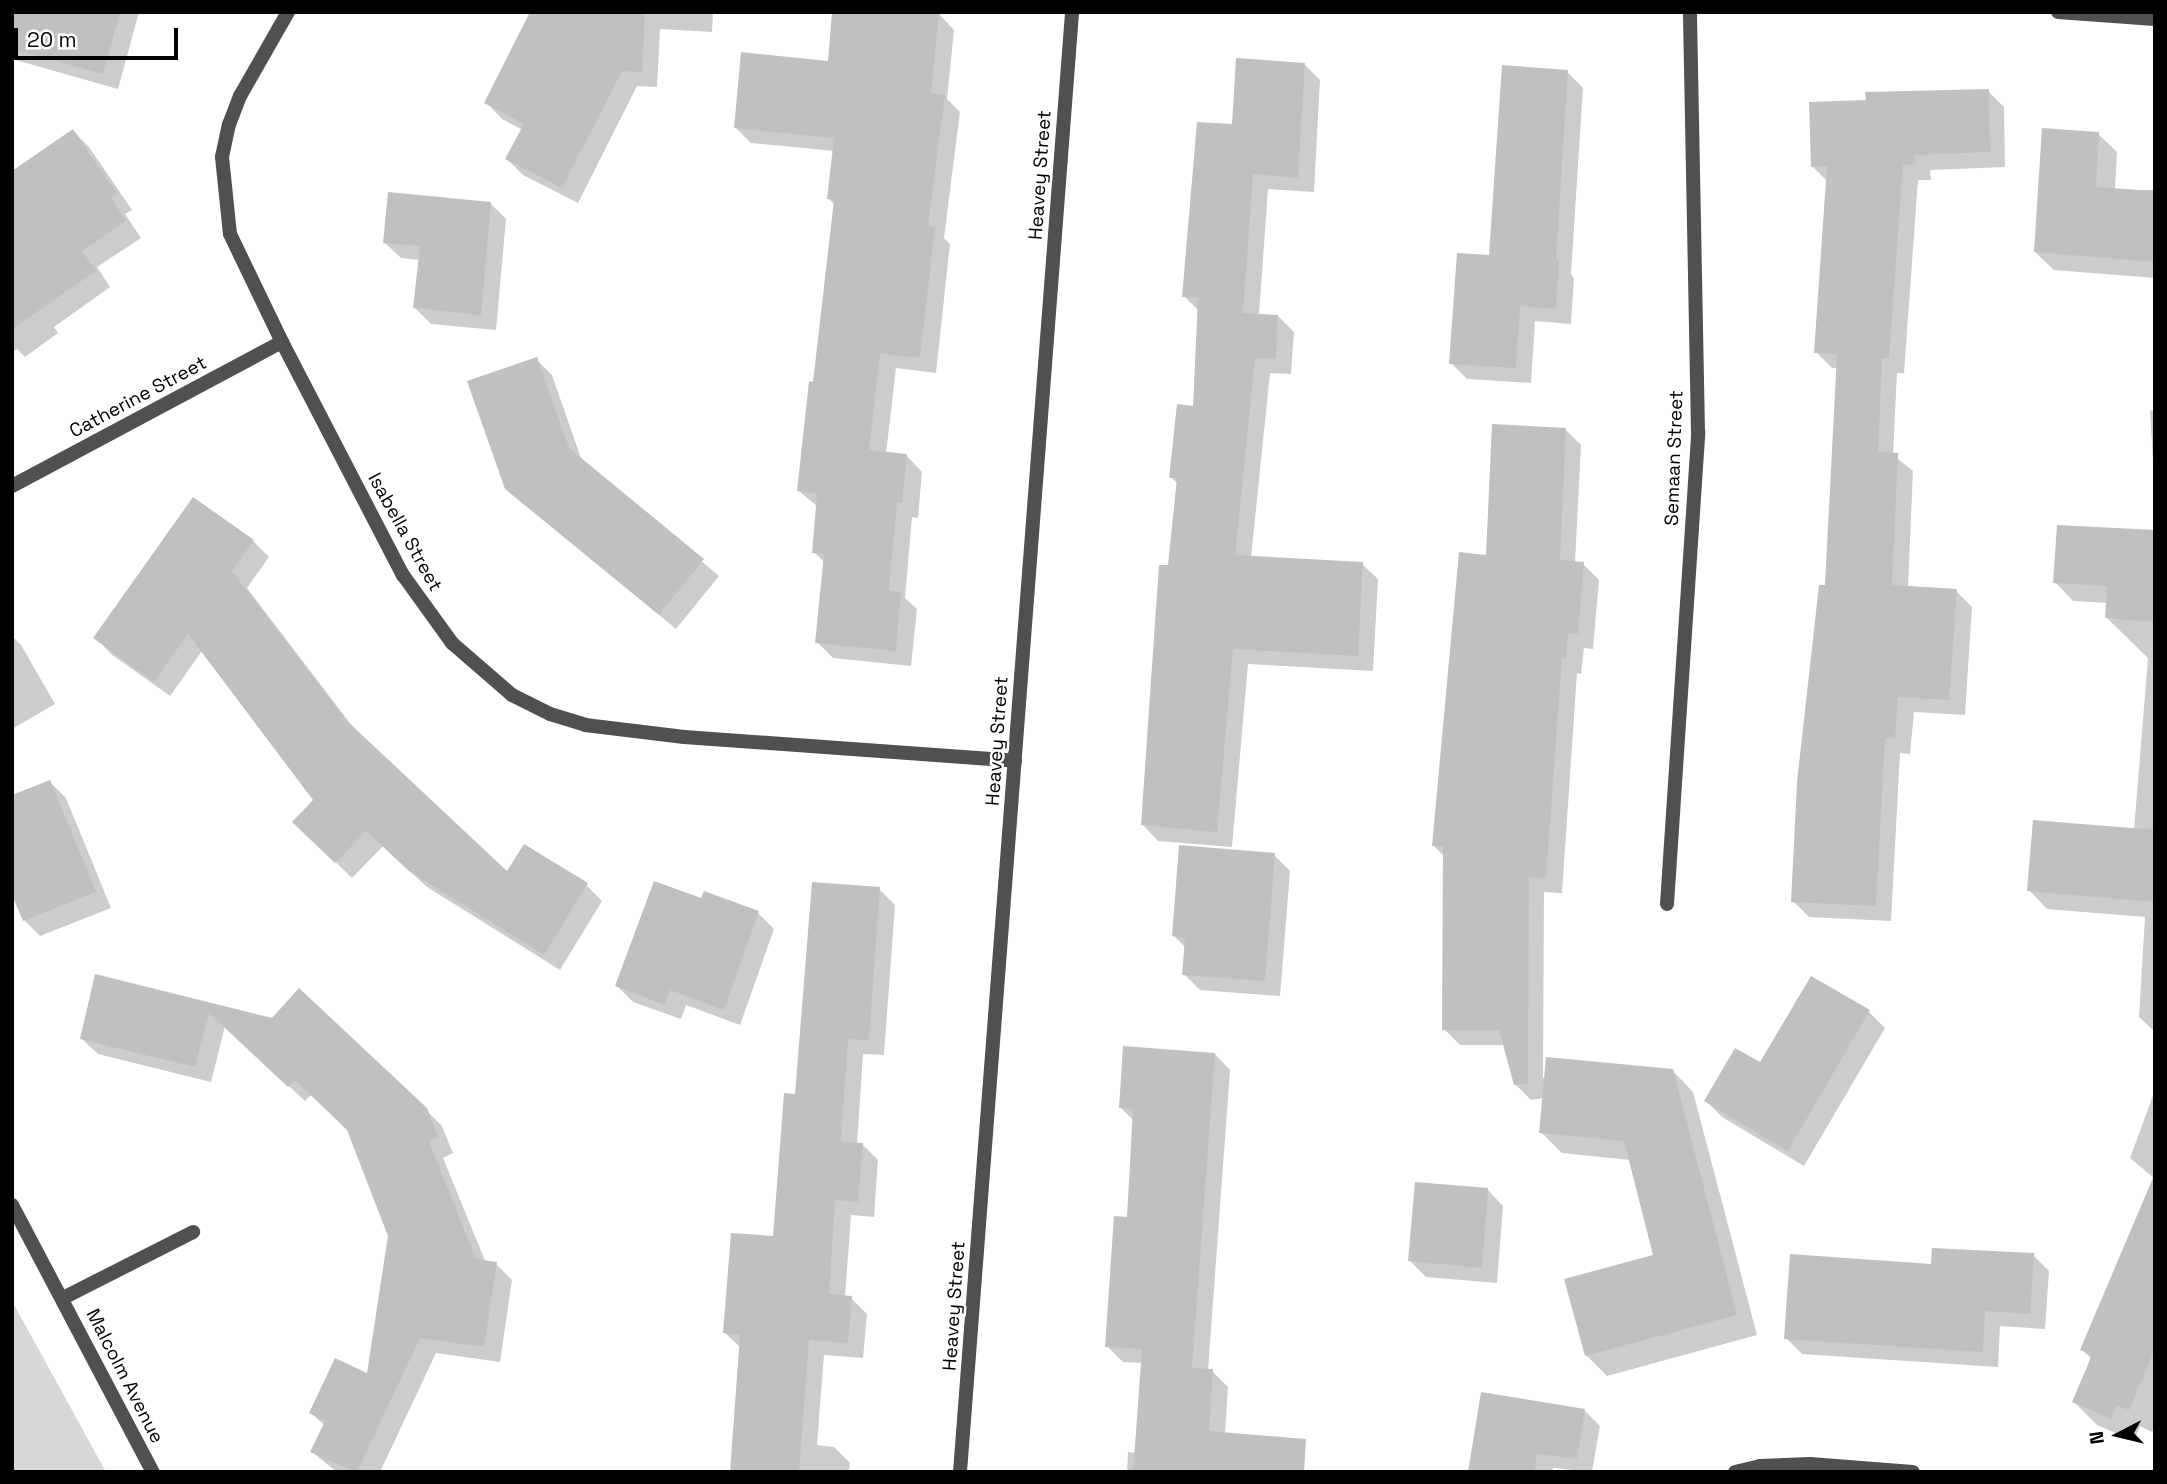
<!DOCTYPE html>
<html>
<head>
<meta charset="utf-8">
<style>
  body { margin:0 }
  #map { position:relative; width:2167px; height:1484px; overflow:hidden; background:#fff; font-family:"Space Grotesk",sans-serif }
  div>[style] { position:absolute }
  .green>* { inset:0; background:#d7d7d7 }
  .shadow>* { inset:0; background:#0003 }
  .building>* { inset:0; background:#c0c0c0 }
  .street>* { height:14px; margin:-7px; padding:0 7px; transform-origin:7px; border-radius:7px; background:#505050 }
  span { translate:-50% -50%; white-space:nowrap; text-align:center; line-height:1.15; -webkit-text-stroke:5px #fff; paint-order:stroke }
  .street-label { font-size:19px; color:#000 }
  .frame { position:absolute; inset:0; border:14px solid #000; pointer-events:none }
  .north { position:absolute; left:2083px; top:1400px; width:70px; height:70px; -webkit-text-stroke:5px #fff; paint-order:stroke; rotate:263deg; font-size:19px; font-weight:700; line-height:28px; text-align:center; color:#000 }
  .north::after { content:''; display:block; margin:auto; width:24px; height:32px; background:#000; clip-path:polygon(50% 0,100% 100%,50% 72%,0 100%) }
  .scale { position:absolute; left:14px; top:28px; width:164px; height:32px; box-sizing:border-box; border:4px solid #000; border-top:0; padding-left:9px; font-size:21px; line-height:24px; white-space:nowrap; color:#000; -webkit-text-stroke:5px #fff; paint-order:stroke }
</style>
</head>
<body>
<div id="map">
  <div class="green">
    <i style="clip-path:polygon(12px 1301px,106px 1472px,12px 1472px)"></i>
  </div>
  <div class="shadow">
    <i style="clip-path:polygon(12px 12px,139px 12px,118px 89px,12px 59px)"></i>
    <i style="clip-path:polygon(546px 12px,713px 12px,712px 32px,660px 29px,657px 87px,637px 86px,578px 203px,523px 175px,507px 159px,523px 130px,502px 119px,487px 103px)"></i>
    <i style="clip-path:polygon(939px 14px,954px 30px,947px 99px,960px 112px,944px 238px,950px 244px,936px 373px,896px 368px,886px 454px,907px 456px,922px 472px,918px 518px,912px 517px,905px 598px,917px 609px,911px 666px,833px 658px,817px 642px,825px 563px,814px 552px,818px 507px,799px 491px,815px 384px,835px 205px,829px 199px,834px 151px,751px 143px,735px 127px,829px 63px)"></i>
    <i style="clip-path:polygon(1304px 64px,1320px 80px,1314px 192px,1268px 189px,1259px 315px,1278px 316px,1294px 332px,1291px 374px,1270px 373px,1251px 558px,1362px 564px,1378px 579px,1373px 671px,1248px 664px,1232px 847px,1158px 841px,1143px 825px,1178px 484px,1171px 477px,1195px 408px,1199px 311px,1184px 296px,1234px 126px)"></i>
    <i style="clip-path:polygon(1567px 72px,1583px 88px,1571px 274px,1574px 278px,1571px 324px,1535px 321px,1531px 383px,1467px 379px,1451px 363px)"></i>
    <i style="clip-path:polygon(1988px 91px,2004px 107px,2005px 167px,1930px 170px,1931px 180px,1918px 180px,1904px 373px,1897px 373px,1893px 455px,1913px 471px,1908px 588px,1956px 591px,1972px 607px,1965px 715px,1914px 712px,1910px 754px,1900px 753px,1891px 921px,1809px 917px,1793px 901px,1827px 587px,1838px 368px,1832px 368px,1816px 352px,1828px 182px,1812px 166px,1867px 102px)"></i>
    <i style="clip-path:polygon(73px 131px,89px 147px,132px 210px,125px 214px,141px 238px,97px 267px,110px 287px,54px 327px,58px 333px,25px 357px,17px 349px,12px 353px,12px 203px)"></i>
    <i style="clip-path:polygon(2098px 134px,2117px 152px,2115px 190px,2155px 190px,2155px 278px,2054px 270px,2035px 252px)"></i>
    <i style="clip-path:polygon(490px 203px,506px 219px,496px 330px,431px 324px,415px 308px,420px 260px,401px 258px,385px 243px)"></i>
    <i style="clip-path:polygon(536px 359px,552px 375px,582px 461px,719px 576px,676px 629px,507px 488px)"></i>
    <i style="clip-path:polygon(2155px 410px,2155px 494px,2150px 411px)"></i>
    <i style="clip-path:polygon(1565px 429px,1581px 445px,1575px 563px,1583px 564px,1599px 580px,1593px 649px,1584px 648px,1581px 674px,1577px 673px,1562px 893px,1544px 892px,1543px 1078px,1673px 1071px,1693px 1092px,1757px 1335px,1607px 1376px,1586px 1355px,1655px 1256px,1630px 1160px,1562px 1153px,1541px 1132px,1544px 1098px,1531px 1100px,1515px 1084px,1505px 1045px,1460px 1045px,1444px 1029px,1444px 856px,1433px 845px,1488px 556px)"></i>
    <i style="clip-path:polygon(2155px 532px,2155px 1032px,2139px 1017px,2145px 917px,2047px 909px,2029px 890px,2134px 830px,2148px 658px,2107px 618px,2107px 603px,2073px 601px,2055px 582px)"></i>
    <i style="clip-path:polygon(253px 541px,269px 557px,247px 588px,359px 735px,507px 874px,586px 885px,602px 901px,560px 970px,427px 887px,383px 846px,352px 878px,295px 822px,315px 800px,202px 651px,170px 696px,111px 654px,96px 638px)"></i>
    <i style="clip-path:polygon(12px 636px,21px 645px,55px 704px,12px 729px)"></i>
    <i style="clip-path:polygon(50px 782px,66px 798px,111px 908px,40px 936px,24px 920px)"></i>
    <i style="clip-path:polygon(1274px 855px,1290px 871px,1280px 996px,1200px 990px,1184px 974px,1186px 948px,1174px 936px)"></i>
    <i style="clip-path:polygon(879px 889px,895px 905px,884px 1055px,863px 1054px,857px 1144px,862px 1144px,878px 1160px,874px 1217px,851px 1215px,845px 1297px,851px 1298px,867px 1314px,863px 1358px,824px 1355px,817px 1445px,834px 1447px,850px 1463px,849px 1472px,731px 1472px,741px 1348px,725px 1333px,775px 1238px,796px 1095px)"></i>
    <i style="clip-path:polygon(705px 893px,758px 913px,774px 929px,740px 1025px,686px 1005px,681px 1019px,633px 1002px,617px 986px,702px 900px)"></i>
    <i style="clip-path:polygon(96px 977px,272px 1020px,426px 1110px,442px 1126px,453px 1153px,443px 1158px,486px 1263px,496px 1264px,512px 1280px,500px 1362px,436px 1353px,380px 1472px,337px 1472px,312px 1452px,325px 1426px,311px 1413px,369px 1376px,390px 1236px,349px 1130px,312px 1094px,305px 1101px,225px 1026px,211px 1082px,98px 1054px,82px 1039px)"></i>
    <i style="clip-path:polygon(1812px 978px,1869px 1012px,1885px 1028px,1804px 1166px,1722px 1117px,1706px 1101px,1761px 1065px)"></i>
    <i style="clip-path:polygon(1215px 1054px,1230px 1070px,1208px 1371px,1212px 1371px,1228px 1387px,1225px 1434px,1252px 1472px,1127px 1472px,1128px 1452px,1136px 1453px,1143px 1363px,1123px 1362px,1107px 1346px,1128px 1218px,1134px 1121px,1120px 1107px)"></i>
    <i style="clip-path:polygon(2155px 1090px,2155px 1179px,2130px 1158px)"></i>
    <i style="clip-path:polygon(2155px 1189px,2155px 1426px,2152px 1432px,2140px 1426px,2134px 1441px,2097px 1425px,2074px 1402px,2092px 1359px,2082px 1350px)"></i>
    <i style="clip-path:polygon(1488px 1190px,1503px 1206px,1497px 1283px,1426px 1277px,1410px 1261px)"></i>
    <i style="clip-path:polygon(2033px 1255px,2049px 1271px,2045px 1329px,2000px 1326px,1998px 1367px,1802px 1354px,1786px 1338px,1933px 1266px)"></i>
    <i style="clip-path:polygon(1584px 1410px,1600px 1426px,1592px 1472px,1553px 1468px,1552px 1472px,1470px 1472px)"></i>
  </div>
  <div class="building">
    <i style="clip-path:polygon(12px 12px,120px 12px,103px 74px,12px 49px)"></i>
    <i style="clip-path:polygon(530px 12px,645px 12px,642px 72px,622px 71px,562px 188px,505px 159px,524px 124px,484px 103px)"></i>
    <i style="clip-path:polygon(832px 12px,939px 12px,931px 93px,945px 95px,928px 226px,935px 227px,920px 358px,880px 353px,869px 450px,907px 454px,902px 503px,897px 502px,889px 590px,901px 592px,896px 651px,815px 643px,824px 554px,812px 553px,817px 494px,797px 491px,809px 381px,813px 382px,834px 200px,827px 199px,834px 138px,734px 128px,741px 52px,828px 61px)"></i>
    <i style="clip-path:polygon(1236px 58px,1305px 63px,1298px 178px,1253px 174px,1243px 313px,1278px 315px,1276px 359px,1255px 358px,1235px 555px,1363px 562px,1358px 656px,1233px 649px,1217px 832px,1141px 825px,1159px 565px,1168px 565px,1177px 478px,1169px 478px,1177px 404px,1193px 406px,1198px 298px,1182px 297px,1197px 122px,1232px 124px)"></i>
    <i style="clip-path:polygon(1502px 65px,1568px 70px,1556px 260px,1559px 260px,1556px 309px,1520px 306px,1516px 368px,1449px 364px,1457px 253px,1489px 255px)"></i>
    <i style="clip-path:polygon(1989px 89px,1990px 152px,1915px 155px,1916px 164px,1903px 165px,1889px 358px,1882px 358px,1878px 452px,1898px 453px,1892px 585px,1957px 589px,1949px 700px,1898px 697px,1895px 739px,1885px 738px,1876px 906px,1791px 902px,1797px 782px,1819px 585px,1825px 585px,1837px 354px,1814px 353px,1827px 166px,1811px 167px,1809px 102px,1866px 100px,1865px 92px)"></i>
    <i style="clip-path:polygon(2042px 128px,2099px 132px,2096px 187px,2155px 191px,2155px 262px,2034px 252px)"></i>
    <i style="clip-path:polygon(73px 129px,117px 194px,111px 198px,126px 221px,82px 251px,96px 271px,12px 329px,12px 171px)"></i>
    <i style="clip-path:polygon(388px 192px,491px 202px,481px 315px,413px 308px,420px 246px,383px 243px)"></i>
    <i style="clip-path:polygon(537px 357px,569px 448px,704px 559px,659px 615px,505px 489px,467px 381px)"></i>
    <i style="clip-path:polygon(1492px 424px,1566px 428px,1560px 560px,1584px 562px,1578px 634px,1568px 633px,1566px 659px,1562px 658px,1546px 878px,1529px 877px,1528px 1083px,1514px 1085px,1499px 1030px,1442px 1030px,1443px 846px,1432px 846px,1459px 552px,1486px 555px)"></i>
    <i style="clip-path:polygon(193px 497px,254px 540px,232px 571px,346px 720px,507px 871px,524px 844px,588px 883px,544px 955px,409px 871px,366px 831px,335px 863px,292px 822px,313px 800px,188px 634px,154px 682px,93px 638px)"></i>
    <i style="clip-path:polygon(2057px 525px,2155px 530px,2155px 622px,2105px 618px,2107px 586px,2053px 583px)"></i>
    <i style="clip-path:polygon(50px 780px,96px 892px,23px 921px,12px 895px,12px 795px)"></i>
    <i style="clip-path:polygon(2033px 820px,2155px 830px,2155px 902px,2027px 891px)"></i>
    <i style="clip-path:polygon(1179px 845px,1275px 853px,1265px 981px,1182px 975px,1185px 938px,1172px 936px)"></i>
    <i style="clip-path:polygon(654px 881px,701px 898px,704px 891px,759px 911px,724px 1010px,670px 990px,665px 1005px,615px 986px)"></i>
    <i style="clip-path:polygon(812px 882px,880px 887px,869px 1040px,848px 1039px,841px 1141px,863px 1143px,858px 1202px,835px 1200px,829px 1294px,852px 1296px,848px 1343px,809px 1340px,799px 1472px,730px 1472px,740px 1335px,723px 1333px,731px 1233px,773px 1236px,784px 1093px,795px 1094px)"></i>
    <i style="clip-path:polygon(95px 974px,272px 1018px,299px 988px,427px 1108px,438px 1137px,429px 1142px,476px 1259px,497px 1262px,484px 1347px,420px 1338px,357px 1472px,310px 1452px,325px 1421px,309px 1413px,335px 1358px,367px 1373px,388px 1236px,347px 1130px,295px 1080px,288px 1087px,209px 1013px,195px 1067px,80px 1039px)"></i>
    <i style="clip-path:polygon(1811px 976px,1870px 1010px,1788px 1151px,1704px 1101px,1735px 1048px,1760px 1062px)"></i>
    <i style="clip-path:polygon(1123px 1046px,1215px 1053px,1192px 1368px,1213px 1369px,1209px 1431px,1306px 1439px,1304px 1472px,1133px 1472px,1142px 1349px,1105px 1347px,1114px 1216px,1127px 1217px,1133px 1109px,1119px 1108px)"></i>
    <i style="clip-path:polygon(1546px 1057px,1673px 1069px,1737px 1315px,1585px 1356px,1564px 1279px,1653px 1255px,1624px 1141px,1539px 1133px)"></i>
    <i style="clip-path:polygon(2155px 1173px,2155px 1349px,2129px 1410px,2116px 1405px,2111px 1419px,2072px 1402px,2092px 1355px,2080px 1350px)"></i>
    <i style="clip-path:polygon(1415px 1182px,1488px 1188px,1482px 1268px,1408px 1261px)"></i>
    <i style="clip-path:polygon(1932px 1248px,2034px 1253px,2030px 1314px,1985px 1311px,1983px 1352px,1784px 1339px,1790px 1254px,1931px 1264px)"></i>
    <i style="clip-path:polygon(1481px 1392px,1585px 1409px,1577px 1459px,1537px 1454px,1534px 1472px,1468px 1472px)"></i>
  </div>
  <div class="street">
    <i style="left:288px;top:12px;width:97px;rotate:119.7deg"></i>
    <i style="left:240px;top:96px;width:30px;rotate:111deg"></i>
    <i style="left:229px;top:124px;width:34px;rotate:102deg"></i>
    <i style="left:222px;top:157px;width:77px;rotate:84.1deg"></i>
    <i style="left:230px;top:234px;width:120px;rotate:64.3deg"></i>
    <i style="left:282px;top:342px;width:263px;rotate:62.6deg"></i>
    <i style="left:403px;top:575px;width:84px;rotate:54.2deg"></i>
    <i style="left:452px;top:643px;width:79px;rotate:40.9deg"></i>
    <i style="left:512px;top:695px;width:42px;rotate:26.6deg"></i>
    <i style="left:550px;top:714px;width:37px;rotate:17deg"></i>
    <i style="left:585px;top:725px;width:100px;rotate:6.9deg"></i>
    <i style="left:684px;top:737px;width:332px;rotate:4.1deg"></i>
    <i style="left:2058px;top:12px;width:97px;rotate:4.1deg"></i>
    <i style="left:12px;top:486px;width:306px;rotate:-28.1deg"></i>
    <i style="left:1667px;top:904px;width:473px;rotate:-86.2deg"></i>
    <i style="left:1698px;top:432px;width:420px;rotate:-91.1deg"></i>
    <i style="left:12px;top:1205px;width:302px;rotate:62.2deg"></i>
    <i style="left:63px;top:1298px;width:146px;rotate:-26.9deg"></i>
    <i style="left:960px;top:1472px;width:1464px;rotate:-85.61deg"></i>
    <i style="left:1735px;top:1472px;width:26px;rotate:-13deg"></i>
    <i style="left:1760px;top:1466px;width:50px;rotate:-2.3deg"></i>
    <i style="left:1810px;top:1464px;width:103px;rotate:4.4deg"></i>
  </div>
  <div class="street-label">
    <span style="left:1040px;top:175px;rotate:-86deg">Heavey Street</span>
    <span style="left:138px;top:397px;rotate:-28deg">Catherine Street</span>
    <span style="left:1674px;top:458px;rotate:-88deg">Semaan Street</span>
    <span style="left:405px;top:532px;rotate:61deg">Isabella Street</span>
    <span style="left:997px;top:741px;rotate:-86deg">Heavey Street</span>
    <span style="left:954px;top:1306px;rotate:-86deg">Heavey Street</span>
    <span style="left:125px;top:1376px;rotate:63deg">Malcolm Avenue</span>
  </div>
  <div class="frame"></div>
  <div class="north">N</div>
  <div class="scale">20 m</div>
</div>
</body>
</html>
